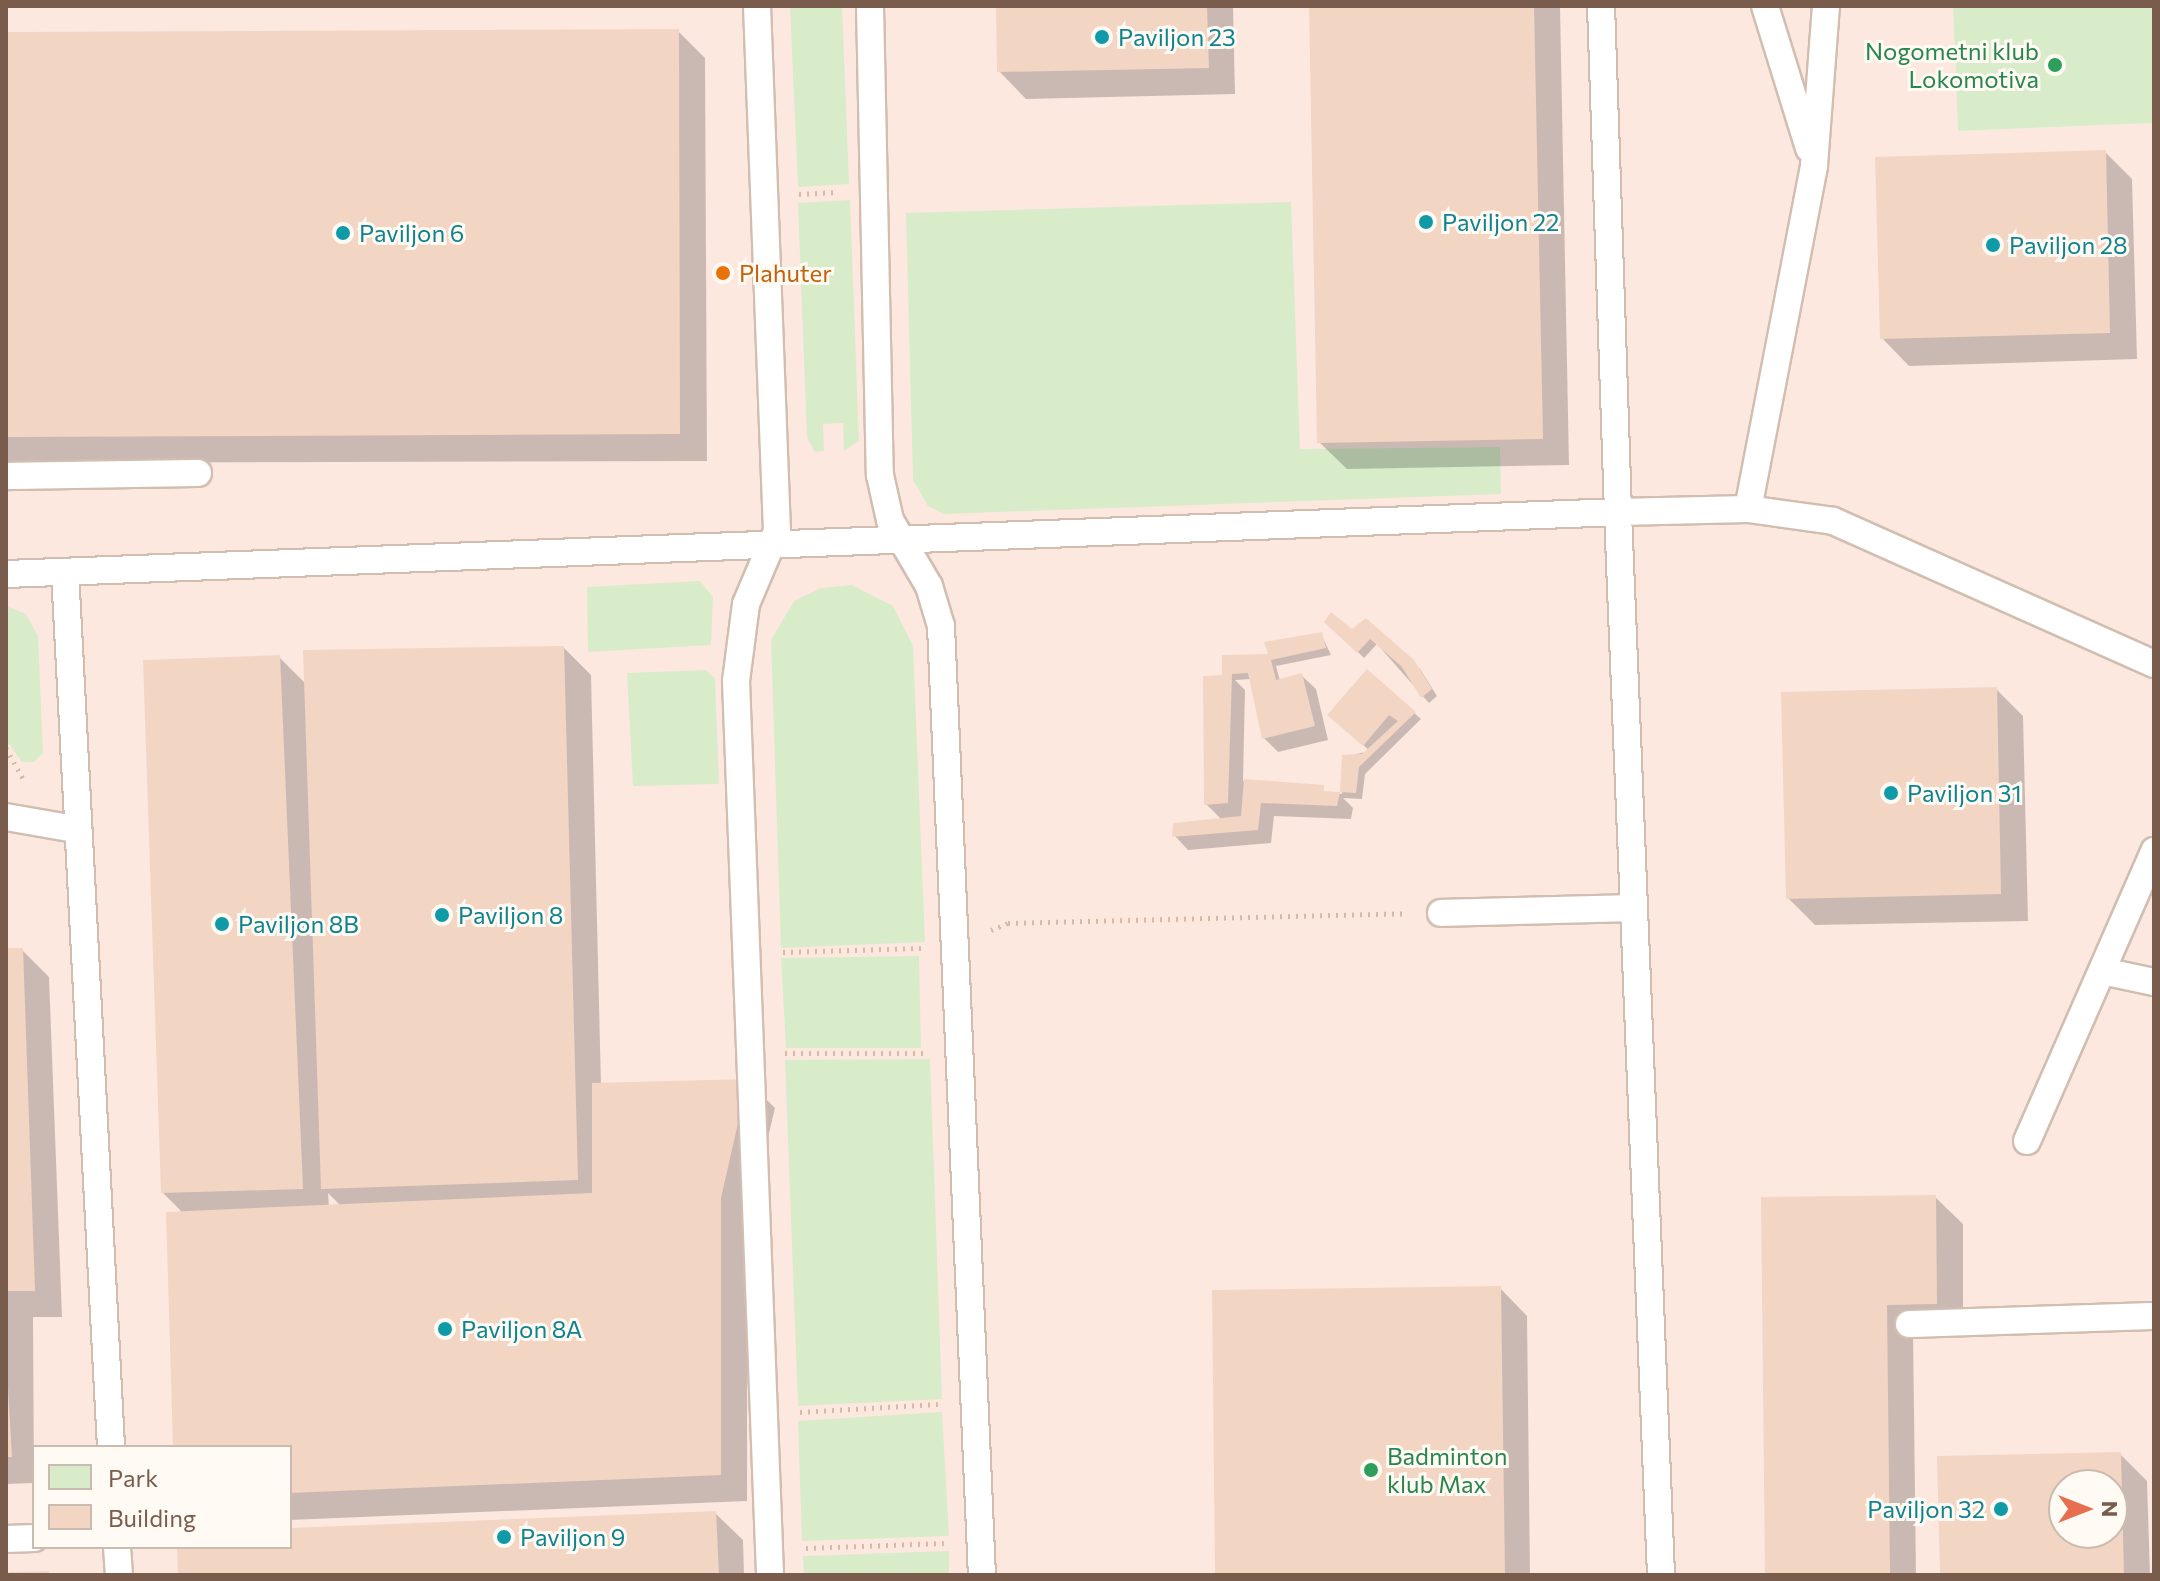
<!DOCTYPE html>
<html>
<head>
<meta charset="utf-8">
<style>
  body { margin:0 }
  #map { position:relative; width:2160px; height:1581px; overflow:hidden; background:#fdf6ec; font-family:Commissioner,sans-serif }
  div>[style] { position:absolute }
  .commercial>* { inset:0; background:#fde8e0 }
  .green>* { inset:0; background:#d8ecc9 }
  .shadow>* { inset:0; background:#0003 }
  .building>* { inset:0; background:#f3d5c3 }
  .path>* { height:5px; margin-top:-2.5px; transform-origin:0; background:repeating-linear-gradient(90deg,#d9b8a5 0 2px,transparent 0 8px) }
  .roads { filter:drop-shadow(2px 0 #d1beb0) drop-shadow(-2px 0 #d1beb0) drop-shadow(0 2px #d1beb0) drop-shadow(0 -2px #d1beb0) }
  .lane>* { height:26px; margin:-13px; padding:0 13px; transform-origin:13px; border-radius:13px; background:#fff }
  .dots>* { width:22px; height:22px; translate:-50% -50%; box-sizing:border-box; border:4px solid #fffaf3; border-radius:50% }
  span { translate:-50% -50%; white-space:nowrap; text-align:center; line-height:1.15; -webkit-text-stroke:6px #fffaf3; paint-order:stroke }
  .culture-label { font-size:24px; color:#0d838f }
  .left { translate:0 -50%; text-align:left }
  .right { translate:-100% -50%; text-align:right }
  .leisure-label { font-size:24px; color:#27864d }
  .food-label { font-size:24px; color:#c56008 }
  .frame { position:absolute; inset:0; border:8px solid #7a5c4d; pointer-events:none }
  .legend { position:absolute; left:32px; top:1445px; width:260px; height:104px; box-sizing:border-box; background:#fffaf3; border:2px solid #cabbb1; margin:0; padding:10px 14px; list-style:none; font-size:24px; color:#7a5c4d }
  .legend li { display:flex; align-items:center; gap:16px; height:40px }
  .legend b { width:40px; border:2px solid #cabbb1 }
  .north { position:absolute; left:2048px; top:1469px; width:80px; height:80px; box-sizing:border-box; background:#fffaf3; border:2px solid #cabbb1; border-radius:50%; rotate:90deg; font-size:22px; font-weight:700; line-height:32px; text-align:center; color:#7a5c4d }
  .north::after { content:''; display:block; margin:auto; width:28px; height:36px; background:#e76f51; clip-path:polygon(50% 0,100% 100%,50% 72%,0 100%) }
</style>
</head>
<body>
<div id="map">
  <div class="commercial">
    <i style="clip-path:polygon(evenodd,6px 6px,1953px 6px,1958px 131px,2154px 123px,2154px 1575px,6px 1575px,6px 6px,34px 1447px,290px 1447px,290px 1547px,34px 1547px,34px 1447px,6px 6px,2064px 1485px,2112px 1485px,2112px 1533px,2064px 1533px,2064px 1485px)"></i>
  </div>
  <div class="green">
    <i style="clip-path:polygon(790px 6px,842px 6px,849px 184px,798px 187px)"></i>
    <i style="clip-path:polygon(1953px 6px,2154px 6px,2154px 123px,1958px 131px)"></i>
    <i style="clip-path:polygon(850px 200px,859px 441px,844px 451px,843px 423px,823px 424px,824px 451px,815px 452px,807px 438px,798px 203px)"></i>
    <i style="clip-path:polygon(1291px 202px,1300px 449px,1500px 447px,1501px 494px,944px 514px,928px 506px,913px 480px,906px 213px)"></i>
    <i style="clip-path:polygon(700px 581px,713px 597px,711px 645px,588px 652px,587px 587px)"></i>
    <i style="clip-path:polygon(852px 585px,893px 606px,913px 646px,925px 942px,781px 948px,771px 640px,794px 601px,821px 588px)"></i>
    <i style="clip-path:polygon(6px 606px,26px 614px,38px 636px,43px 753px,34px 762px,22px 762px,6px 740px)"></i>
    <i style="clip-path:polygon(706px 670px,715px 678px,719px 784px,633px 786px,627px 673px)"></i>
    <i style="clip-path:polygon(919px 956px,921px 1048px,786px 1048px,781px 958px)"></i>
    <i style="clip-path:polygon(930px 1059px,942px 1399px,798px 1406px,785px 1060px)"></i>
    <i style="clip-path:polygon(942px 1412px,949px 1536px,802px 1541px,798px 1421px)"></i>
    <i style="clip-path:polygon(949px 1551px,949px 1575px,804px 1575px,803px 1556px)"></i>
  </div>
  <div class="shadow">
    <i style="clip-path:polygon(998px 6px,1233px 6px,1235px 94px,1026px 99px,999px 71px)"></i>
    <i style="clip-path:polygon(1311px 6px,1560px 6px,1569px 465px,1347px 469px,1319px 442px)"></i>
    <i style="clip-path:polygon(678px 31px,705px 58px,707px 461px,6px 463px,6px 34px)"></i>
    <i style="clip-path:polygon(2105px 152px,2132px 179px,2137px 359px,1909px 366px,1882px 338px)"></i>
    <i style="clip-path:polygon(1366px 620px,1420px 669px,1437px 696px,1429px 703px,1377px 644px,1364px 658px,1326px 621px,1352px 632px)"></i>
    <i style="clip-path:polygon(1321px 634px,1331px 655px,1276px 666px,1280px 681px,1301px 675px,1316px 689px,1328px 740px,1278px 752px,1264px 738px,1251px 679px,1235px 680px,1245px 690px,1243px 781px,1342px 794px,1344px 757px,1370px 751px,1329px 715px,1368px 672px,1421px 719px,1365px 774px,1362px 799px,1343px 798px,1353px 808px,1351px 819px,1274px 816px,1271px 843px,1188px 850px,1175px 836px,1222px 820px,1206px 804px,1224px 677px)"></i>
    <i style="clip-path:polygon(evenodd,564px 648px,591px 675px,601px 1085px,748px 1081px,775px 1108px,747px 1226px,747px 1501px,290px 1520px,290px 1447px,175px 1447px,183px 1213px,163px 1193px,279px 657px,306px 684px,564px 648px,328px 1193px,341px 1206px,329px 1207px,328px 1193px)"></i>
    <i style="clip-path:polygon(1996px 689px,2023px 716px,2028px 921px,1815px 925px,1788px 898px)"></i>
    <i style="clip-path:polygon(6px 950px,22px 950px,49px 977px,62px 1317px,33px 1317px,34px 1483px,6px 1484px)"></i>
    <i style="clip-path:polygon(1935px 1197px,1963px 1224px,1963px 1330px,1913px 1331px,1916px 1575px,1767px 1575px,1763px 1199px)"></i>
    <i style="clip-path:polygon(1500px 1288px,1527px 1316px,1530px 1575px,1217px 1575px)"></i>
    <i style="clip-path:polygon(evenodd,2120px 1454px,2147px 1481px,2150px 1575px,1942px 1575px,1939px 1458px,2120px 1454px,2064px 1485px,2112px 1485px,2112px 1533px,2064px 1533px,2064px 1485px)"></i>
    <i style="clip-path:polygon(715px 1513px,743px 1540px,744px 1575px,180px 1575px,179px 1547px,290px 1547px,290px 1530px)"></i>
  </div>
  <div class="building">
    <i style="clip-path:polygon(996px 6px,1207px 6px,1209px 68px,997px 72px)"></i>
    <i style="clip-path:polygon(1309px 6px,1534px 6px,1543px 439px,1317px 443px)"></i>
    <i style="clip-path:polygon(679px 29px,680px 434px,6px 437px,6px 32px)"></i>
    <i style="clip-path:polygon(2106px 150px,2110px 333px,1880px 339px,1875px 157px)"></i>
    <i style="clip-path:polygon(1331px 612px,1352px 629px,1366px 618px,1414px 660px,1432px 689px,1421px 698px,1402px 667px,1370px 639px,1357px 653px,1324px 622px)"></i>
    <i style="clip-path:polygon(1322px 632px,1326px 648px,1271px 660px,1276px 680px,1302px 673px,1315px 726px,1262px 739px,1248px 673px,1232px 674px,1228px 803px,1204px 805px,1203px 676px,1222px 675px,1222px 655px,1268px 654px,1264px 642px)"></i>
    <i style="clip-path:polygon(564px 646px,578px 1180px,321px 1189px,303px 650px)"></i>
    <i style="clip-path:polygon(280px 655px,303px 1189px,161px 1193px,143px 660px)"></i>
    <i style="clip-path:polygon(1367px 669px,1416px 712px,1359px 767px,1356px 793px,1340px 792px,1342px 755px,1362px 754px,1398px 721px,1389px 715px,1363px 746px,1327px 715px)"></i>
    <i style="clip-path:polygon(1997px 687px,2001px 894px,1786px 899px,1781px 692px)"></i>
    <i style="clip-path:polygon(1244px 779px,1324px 785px,1324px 791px,1340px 792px,1337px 806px,1261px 803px,1258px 830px,1172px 837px,1173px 823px,1241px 816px)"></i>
    <i style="clip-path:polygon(6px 948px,23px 948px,35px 1291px,6px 1291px)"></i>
    <i style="clip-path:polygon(748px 1079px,721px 1198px,721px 1475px,290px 1493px,290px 1447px,173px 1447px,166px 1212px,592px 1193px,592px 1083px)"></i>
    <i style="clip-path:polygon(1936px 1195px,1937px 1304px,1887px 1305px,1890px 1575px,1765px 1575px,1761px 1197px)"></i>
    <i style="clip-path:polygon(1501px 1286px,1505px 1575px,1215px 1575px,1212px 1290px)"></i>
    <i style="clip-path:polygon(6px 1353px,12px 1457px,6px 1457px)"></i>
    <i style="clip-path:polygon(evenodd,2121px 1452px,2124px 1575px,1940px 1575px,1937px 1456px,2121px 1452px,2064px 1485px,2112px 1485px,2112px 1533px,2064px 1533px,2064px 1485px)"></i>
    <i style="clip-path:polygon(716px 1511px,719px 1575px,178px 1575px,177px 1547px,290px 1547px,290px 1528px)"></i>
    <i style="clip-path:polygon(49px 1571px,49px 1575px,9px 1575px,9px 1572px)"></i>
  </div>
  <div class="path">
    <i style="left:799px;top:194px;width:38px;rotate:-3deg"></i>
    <i style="left:6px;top:748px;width:39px;rotate:61deg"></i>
    <i style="left:991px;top:930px;width:18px;rotate:-22deg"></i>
    <i style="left:1008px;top:923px;width:400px;rotate:-1.4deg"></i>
    <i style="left:783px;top:952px;width:138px;rotate:-1.7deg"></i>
    <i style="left:785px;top:1053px;width:138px"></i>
    <i style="left:800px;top:1412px;width:138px;rotate:-3.3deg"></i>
    <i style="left:806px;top:1548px;width:138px;rotate:-2.1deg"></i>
  </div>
  <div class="roads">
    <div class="lane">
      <i style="left:757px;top:6px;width:525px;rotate:87.82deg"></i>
      <i style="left:777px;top:531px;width:79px;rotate:113deg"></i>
      <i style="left:746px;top:604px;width:78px;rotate:97.4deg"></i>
      <i style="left:736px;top:681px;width:895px;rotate:87.82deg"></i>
      <i style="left:870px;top:6px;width:469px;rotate:88.8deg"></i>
      <i style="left:880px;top:475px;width:46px;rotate:77.5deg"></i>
      <i style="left:890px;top:520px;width:77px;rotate:59.4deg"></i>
      <i style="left:929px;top:586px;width:42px;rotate:73.3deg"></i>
      <i style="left:941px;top:626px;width:950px;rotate:87.53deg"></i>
      <i style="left:1765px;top:6px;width:149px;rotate:72.8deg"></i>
      <i style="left:6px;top:476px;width:192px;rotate:-0.9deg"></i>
      <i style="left:1748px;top:509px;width:350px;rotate:-79.1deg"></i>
      <i style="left:1814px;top:165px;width:159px;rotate:-85.7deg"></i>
      <i style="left:65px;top:572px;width:876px;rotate:86.99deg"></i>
      <i style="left:6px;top:574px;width:1613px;rotate:-2.2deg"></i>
      <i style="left:1618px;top:512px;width:506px;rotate:-91.92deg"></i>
      <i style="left:6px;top:817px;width:70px;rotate:9.9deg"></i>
      <i style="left:1441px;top:913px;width:190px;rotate:-1.5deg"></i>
      <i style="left:2102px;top:971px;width:53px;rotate:11.9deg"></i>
      <i style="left:2027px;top:1141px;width:317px;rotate:-66.3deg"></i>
      <i style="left:1909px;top:1324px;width:245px;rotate:-1.9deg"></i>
      <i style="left:6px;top:1539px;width:28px;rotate:-2deg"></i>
      <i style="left:117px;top:1547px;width:28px;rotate:86deg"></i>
      <i style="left:1661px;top:1575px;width:1064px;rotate:-92.32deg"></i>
      <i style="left:1618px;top:512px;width:130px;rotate:-1.3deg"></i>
      <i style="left:1748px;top:509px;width:86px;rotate:8deg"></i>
      <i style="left:1833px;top:521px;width:351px;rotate:24deg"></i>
    </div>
  </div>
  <div class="dots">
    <i style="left:1102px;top:37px;background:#0f9aa8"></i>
    <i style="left:2055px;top:65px;background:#2e9e5b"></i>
    <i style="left:1426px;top:222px;background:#0f9aa8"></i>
    <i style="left:343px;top:233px;background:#0f9aa8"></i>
    <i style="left:1993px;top:245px;background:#0f9aa8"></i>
    <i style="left:723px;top:273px;background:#e8710a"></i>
    <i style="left:1891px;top:793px;background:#0f9aa8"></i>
    <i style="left:442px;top:915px;background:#0f9aa8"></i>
    <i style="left:222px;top:924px;background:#0f9aa8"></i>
    <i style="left:445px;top:1329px;background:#0f9aa8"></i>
    <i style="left:1371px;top:1470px;background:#2e9e5b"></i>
    <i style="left:2001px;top:1509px;background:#0f9aa8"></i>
    <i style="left:504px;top:1537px;background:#0f9aa8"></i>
  </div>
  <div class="culture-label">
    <span class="left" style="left:1118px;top:37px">Paviljon 23</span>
    <span class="left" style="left:1442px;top:222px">Paviljon 22</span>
    <span class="left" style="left:359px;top:233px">Paviljon 6</span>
    <span class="left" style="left:2009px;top:245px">Paviljon 28</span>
    <span class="left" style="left:1907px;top:793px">Paviljon 31</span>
    <span class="left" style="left:458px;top:915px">Paviljon 8</span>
    <span class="left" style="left:238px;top:924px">Paviljon 8B</span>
    <span class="left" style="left:461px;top:1329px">Paviljon 8A</span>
    <span class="right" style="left:1985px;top:1509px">Paviljon 32</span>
    <span class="left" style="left:520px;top:1537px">Paviljon 9</span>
  </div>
  <div class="leisure-label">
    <span class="right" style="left:2039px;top:65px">Nogometni klub<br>Lokomotiva</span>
    <span class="left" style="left:1387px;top:1470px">Badminton<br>klub Max</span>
  </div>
  <div class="food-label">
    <span class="left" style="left:739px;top:273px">Plahuter</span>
  </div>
  <div class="frame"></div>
  <ul class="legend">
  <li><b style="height:22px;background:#d8ecc9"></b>Park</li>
  <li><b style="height:22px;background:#f3d5c3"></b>Building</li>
  </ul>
  <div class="north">N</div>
</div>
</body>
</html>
